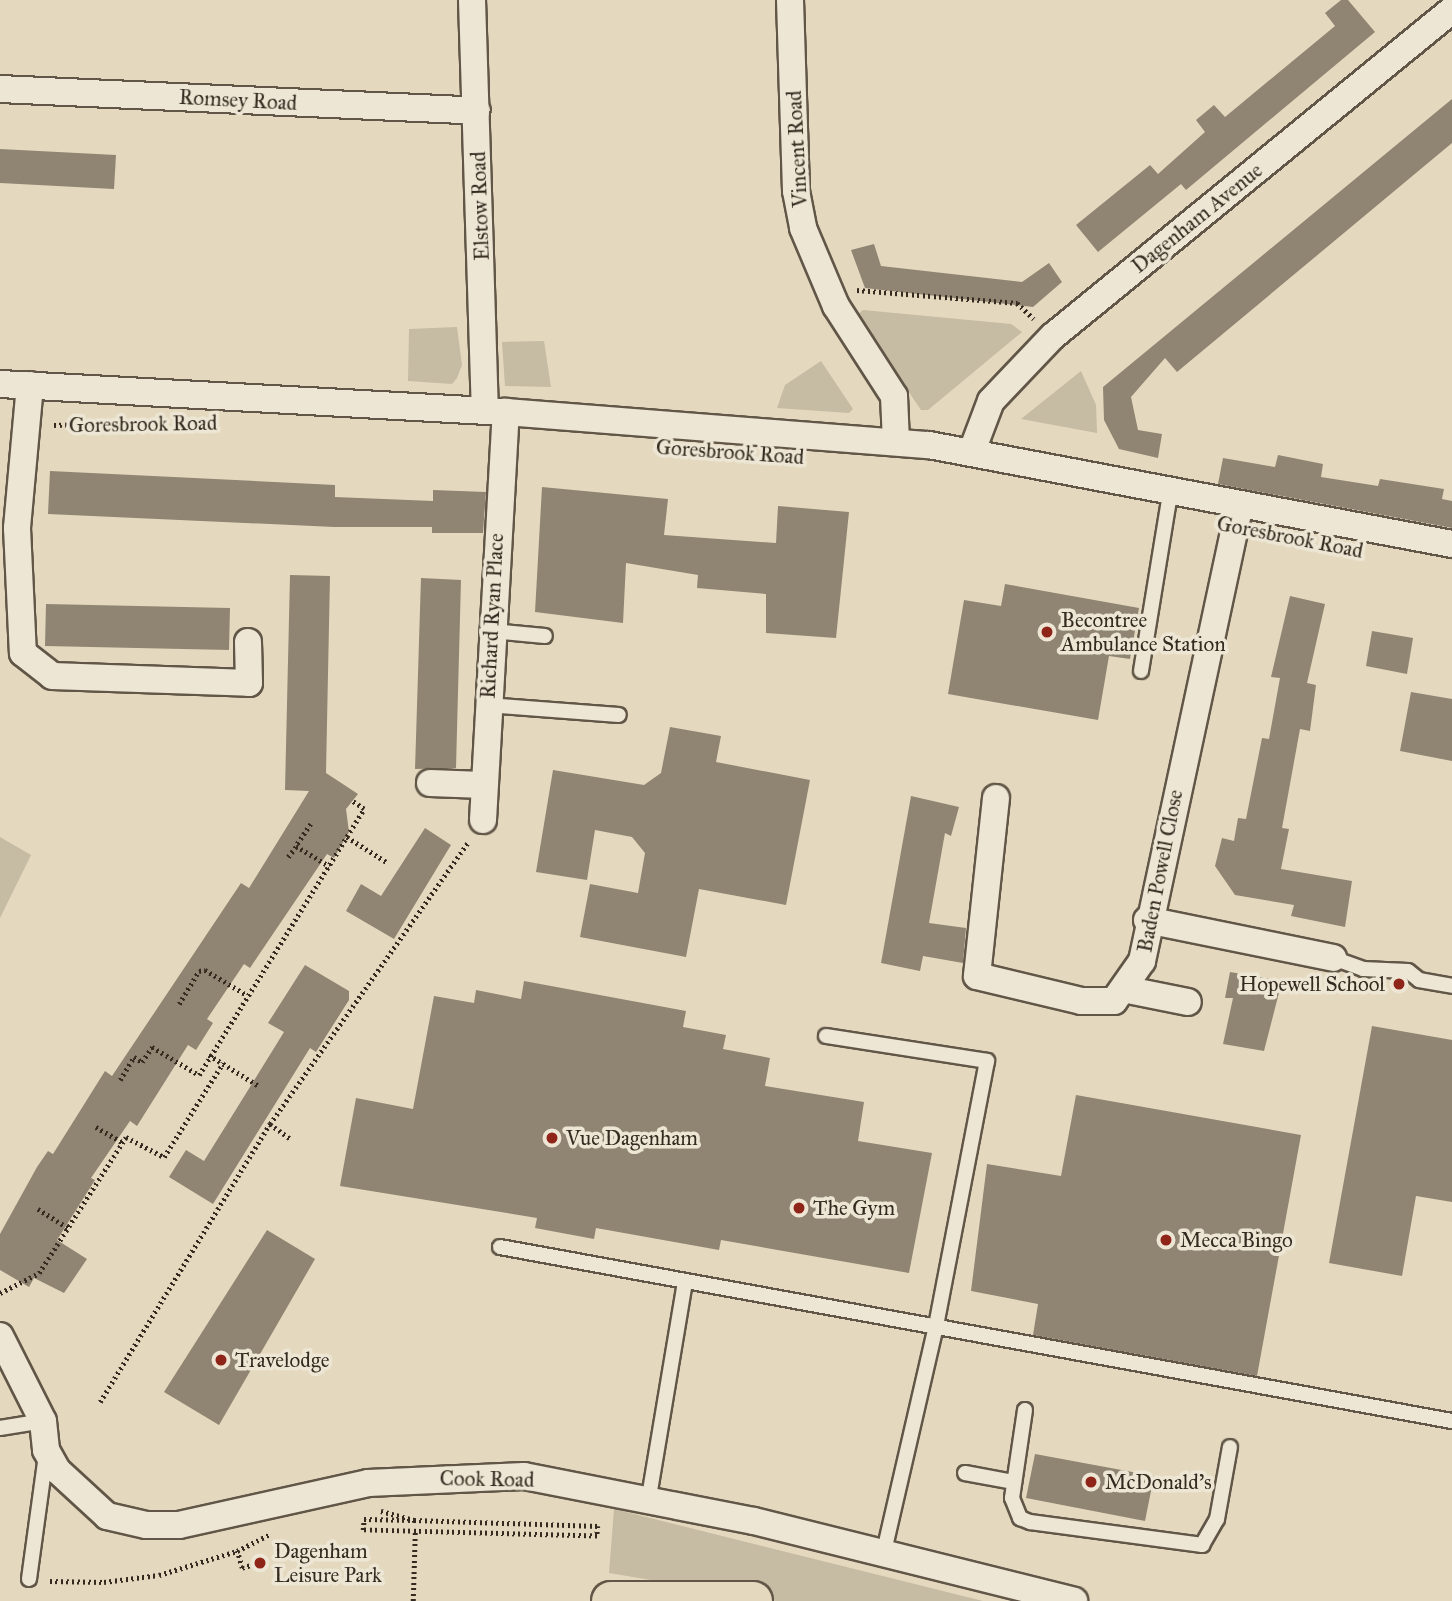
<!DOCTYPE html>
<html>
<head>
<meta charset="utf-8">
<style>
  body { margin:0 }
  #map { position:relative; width:1452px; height:1601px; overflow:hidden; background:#e4d9be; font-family:"IM FELL Great Primer",serif }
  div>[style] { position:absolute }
  .green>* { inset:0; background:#c6bba3 }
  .building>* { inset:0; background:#908572 }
  .path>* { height:4.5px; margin-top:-2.25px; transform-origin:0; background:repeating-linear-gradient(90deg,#352a1f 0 2px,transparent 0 5.5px) }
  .roads { filter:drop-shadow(2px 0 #615647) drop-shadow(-2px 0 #615647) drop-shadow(0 2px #615647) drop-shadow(0 -2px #615647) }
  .lane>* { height:14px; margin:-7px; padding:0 7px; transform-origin:7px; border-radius:7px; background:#ede6d5 }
  .street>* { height:26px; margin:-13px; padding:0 13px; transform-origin:13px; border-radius:13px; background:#ede6d5 }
  .highway>* { height:38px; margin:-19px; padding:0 19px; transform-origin:19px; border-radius:19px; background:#e4d9be }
  .dots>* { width:19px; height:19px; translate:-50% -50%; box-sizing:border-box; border:4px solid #ede6d5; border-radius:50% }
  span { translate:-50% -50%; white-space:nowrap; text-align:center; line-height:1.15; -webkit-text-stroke:7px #ede6d5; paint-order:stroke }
  .street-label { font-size:21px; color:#352a1f }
  .poi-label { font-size:21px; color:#352a1f }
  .left { translate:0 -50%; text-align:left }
  .right { translate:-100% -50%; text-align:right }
</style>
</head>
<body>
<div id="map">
  <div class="green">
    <i style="clip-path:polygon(863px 310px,1011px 324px,1022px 332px,928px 410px,921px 410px,857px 315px)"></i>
    <i style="clip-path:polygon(457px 327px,462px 365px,457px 378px,452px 384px,408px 381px,409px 329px)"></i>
    <i style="clip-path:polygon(544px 341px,551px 387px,505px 386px,502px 342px)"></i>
    <i style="clip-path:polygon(821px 361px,853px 409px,849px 413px,777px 408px,785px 385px)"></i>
    <i style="clip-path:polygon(1081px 371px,1096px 405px,1097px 433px,1021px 419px)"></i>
    <i style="clip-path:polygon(0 837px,31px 855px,0 918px)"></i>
    <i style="clip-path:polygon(614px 1509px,983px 1601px,776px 1601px,609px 1573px)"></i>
  </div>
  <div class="building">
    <i style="clip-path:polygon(1341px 0,1348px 0,1375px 32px,1186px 190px,1181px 184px,1098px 252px,1076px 225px,1150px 165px,1158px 174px,1205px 132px,1196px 120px,1214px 105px,1225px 117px,1335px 26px,1325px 13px)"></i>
    <i style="clip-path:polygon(1452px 99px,1452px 143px,1177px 372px,1165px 358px,1131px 397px,1138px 430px,1162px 434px,1158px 458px,1119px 449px,1104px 420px,1103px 387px)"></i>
    <i style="clip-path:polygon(0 149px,116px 155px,114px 189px,0 183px)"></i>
    <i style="clip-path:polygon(874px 244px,881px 266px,1022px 282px,1049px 263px,1062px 282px,1033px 307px,865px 288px,851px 250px)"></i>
    <i style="clip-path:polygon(1278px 455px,1323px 464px,1321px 477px,1378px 486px,1380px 479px,1444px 489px,1442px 499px,1452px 501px,1452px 528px,1218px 484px,1223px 458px,1275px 467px)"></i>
    <i style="clip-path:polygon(50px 471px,335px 485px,335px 497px,433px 501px,433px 490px,486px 492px,483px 533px,432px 533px,432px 527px,334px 527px,48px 514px)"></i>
    <i style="clip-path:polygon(542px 487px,668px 499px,664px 535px,776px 543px,778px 506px,849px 512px,836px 638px,766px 633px,766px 594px,697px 588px,698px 575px,626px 563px,623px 623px,535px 612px)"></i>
    <i style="clip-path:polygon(290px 575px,330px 576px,326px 773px,358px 794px,346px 809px,349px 832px,334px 858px,327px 854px,250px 968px,244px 964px,207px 1019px,213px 1023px,196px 1050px,188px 1045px,137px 1126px,130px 1121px,91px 1178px,95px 1180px,57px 1240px,87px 1259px,64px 1293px,34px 1278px,29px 1287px,0 1270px,0 1234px,37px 1167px,48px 1151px,53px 1154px,105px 1071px,112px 1076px,241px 883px,249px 888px,309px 791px,285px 790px)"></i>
    <i style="clip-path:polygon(421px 578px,461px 580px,456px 768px,415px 769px)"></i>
    <i style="clip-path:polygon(1005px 584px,1139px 608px,1130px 659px,1109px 656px,1098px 720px,948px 694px,964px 600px,1001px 606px)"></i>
    <i style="clip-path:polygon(1290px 596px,1325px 604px,1307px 683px,1316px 685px,1310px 731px,1300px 729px,1282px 828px,1289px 829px,1281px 869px,1352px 881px,1345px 927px,1291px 916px,1294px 905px,1235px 895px,1215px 866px,1222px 838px,1234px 841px,1238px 818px,1246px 819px,1262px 738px,1269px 739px,1280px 678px,1271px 677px)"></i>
    <i style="clip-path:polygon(46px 604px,230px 608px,229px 650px,45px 646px)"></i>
    <i style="clip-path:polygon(1372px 631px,1413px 638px,1407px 674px,1366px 666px)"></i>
    <i style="clip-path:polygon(1411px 692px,1452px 699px,1452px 761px,1400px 751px)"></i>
    <i style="clip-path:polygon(670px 727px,721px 736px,716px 762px,810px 780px,786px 905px,699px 889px,686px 957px,580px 937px,590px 884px,638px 893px,645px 853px,632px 837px,595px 830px,587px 880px,536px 872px,553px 770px,644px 785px,661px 773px)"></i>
    <i style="clip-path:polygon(911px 796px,959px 807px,951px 836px,945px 833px,929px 923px,966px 928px,963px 963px,923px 956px,920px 971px,881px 963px)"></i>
    <i style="clip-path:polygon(425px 828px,451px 845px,394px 939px,346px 911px,361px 884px,381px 896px)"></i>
    <i style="clip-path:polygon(305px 965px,349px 991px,349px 1000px,316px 1052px,310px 1048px,213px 1204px,169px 1177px,186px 1150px,204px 1161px,284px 1032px,268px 1023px)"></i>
    <i style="clip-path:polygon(1230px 972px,1282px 981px,1264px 1051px,1223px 1044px,1233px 998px,1225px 998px)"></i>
    <i style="clip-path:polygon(524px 981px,686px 1011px,683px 1027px,726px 1035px,723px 1049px,770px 1058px,765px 1086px,864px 1102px,858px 1141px,932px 1153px,909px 1273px,721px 1240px,719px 1250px,596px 1228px,594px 1239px,535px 1228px,537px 1218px,340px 1186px,356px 1098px,413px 1109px,434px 996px,474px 1003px,476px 990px,521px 999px)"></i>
    <i style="clip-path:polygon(1372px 1026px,1452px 1040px,1452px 1202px,1416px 1196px,1402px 1276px,1329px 1263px)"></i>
    <i style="clip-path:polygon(1076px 1095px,1301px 1135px,1257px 1376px,1033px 1335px,1038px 1304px,971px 1291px,987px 1164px,1061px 1176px)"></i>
    <i style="clip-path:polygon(267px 1230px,315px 1259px,219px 1425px,164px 1392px)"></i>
    <i style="clip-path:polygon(1035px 1454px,1154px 1476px,1145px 1521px,1026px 1498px)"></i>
  </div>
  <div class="path">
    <i style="left:857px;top:290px;width:161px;rotate:4.6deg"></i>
    <i style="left:1017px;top:303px;width:23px;rotate:43deg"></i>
    <i style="left:54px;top:425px;width:92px;rotate:-1.9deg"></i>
    <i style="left:311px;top:824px;width:27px;rotate:124deg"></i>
    <i style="left:296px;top:846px;width:39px;rotate:31deg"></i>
    <i style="left:347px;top:837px;width:49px;rotate:32.4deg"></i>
    <i style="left:288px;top:857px;width:16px;rotate:-52deg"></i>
    <i style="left:179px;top:1004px;width:39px;rotate:-59deg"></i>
    <i style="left:199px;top:971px;width:6px;rotate:-9deg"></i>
    <i style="left:205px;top:970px;width:49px;rotate:30.8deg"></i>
    <i style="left:209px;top:1055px;width:59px;rotate:31.8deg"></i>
    <i style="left:120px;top:1080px;width:27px;rotate:-59deg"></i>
    <i style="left:134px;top:1057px;width:9px;rotate:32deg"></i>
    <i style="left:142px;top:1062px;width:18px;rotate:-56deg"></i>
    <i style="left:152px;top:1047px;width:55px;rotate:30.8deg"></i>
    <i style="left:199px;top:1075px;width:313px;rotate:-58.2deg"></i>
    <i style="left:364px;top:809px;width:14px;rotate:-146deg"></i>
    <i style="left:270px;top:1124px;width:27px;rotate:36deg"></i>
    <i style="left:96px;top:1127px;width:30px;rotate:30deg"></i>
    <i style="left:38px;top:1209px;width:36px;rotate:32deg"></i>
    <i style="left:0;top:1293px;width:44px;rotate:-27.1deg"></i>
    <i style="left:39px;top:1273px;width:161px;rotate:-57.4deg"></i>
    <i style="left:126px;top:1137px;width:43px;rotate:27.8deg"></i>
    <i style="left:164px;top:1157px;width:111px;rotate:-57.9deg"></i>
    <i style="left:100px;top:1402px;width:326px;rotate:-58.6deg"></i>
    <i style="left:270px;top:1124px;width:346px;rotate:-54.9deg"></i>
    <i style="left:381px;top:1511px;width:34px;rotate:15deg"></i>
    <i style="left:414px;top:1520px;width:184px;rotate:1.9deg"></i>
    <i style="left:598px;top:1526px;width:10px;rotate:96deg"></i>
    <i style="left:597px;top:1536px;width:234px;rotate:-178.5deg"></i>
    <i style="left:363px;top:1530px;width:11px;rotate:-85deg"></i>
    <i style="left:364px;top:1519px;width:50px;rotate:1.1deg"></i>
    <i style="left:260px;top:1563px;width:19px;rotate:164deg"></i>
    <i style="left:242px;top:1568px;width:18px;rotate:-106deg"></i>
    <i style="left:237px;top:1551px;width:36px;rotate:-27deg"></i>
    <i style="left:50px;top:1581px;width:54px;rotate:1.1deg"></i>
    <i style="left:104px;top:1582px;width:55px;rotate:-7.3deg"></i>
    <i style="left:159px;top:1575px;width:82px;rotate:-17.1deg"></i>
    <i style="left:413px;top:1601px;width:69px;rotate:-88.3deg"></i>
  </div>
  <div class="roads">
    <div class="lane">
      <i style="left:492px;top:631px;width:53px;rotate:5.4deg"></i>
      <i style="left:1141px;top:671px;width:180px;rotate:-80.7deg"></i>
      <i style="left:487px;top:705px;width:132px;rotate:4.3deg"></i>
      <i style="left:1333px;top:958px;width:32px;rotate:20deg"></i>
      <i style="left:1363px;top:969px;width:45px;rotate:2.5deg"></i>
      <i style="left:1408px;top:971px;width:14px;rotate:39deg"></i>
      <i style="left:1419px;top:980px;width:34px;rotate:10deg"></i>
      <i style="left:826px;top:1036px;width:163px;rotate:8.8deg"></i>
      <i style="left:987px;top:1061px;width:270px;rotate:100.9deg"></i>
      <i style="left:936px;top:1326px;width:231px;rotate:103deg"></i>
      <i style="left:500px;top:1247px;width:968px;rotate:10.36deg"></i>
      <i style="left:1025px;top:1410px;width:89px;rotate:98.4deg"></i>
      <i style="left:1012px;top:1498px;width:22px;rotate:68deg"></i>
      <i style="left:1020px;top:1518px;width:11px;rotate:22deg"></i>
      <i style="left:1030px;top:1522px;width:174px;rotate:7.6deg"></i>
      <i style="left:1202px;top:1545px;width:30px;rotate:-60deg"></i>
      <i style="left:1217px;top:1519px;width:73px;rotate:-79.8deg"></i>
      <i style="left:0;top:1428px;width:44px;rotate:-9.2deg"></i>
      <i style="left:965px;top:1473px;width:50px;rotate:10.4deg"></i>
      <i style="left:649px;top:1497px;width:219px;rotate:-80.5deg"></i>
      <i style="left:29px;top:1579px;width:125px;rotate:-82.2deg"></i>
    </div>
    <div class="street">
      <i style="left:472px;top:0;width:411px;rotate:88.2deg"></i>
      <i style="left:790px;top:0;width:191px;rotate:88.2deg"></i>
      <i style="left:796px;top:191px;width:38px;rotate:79deg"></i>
      <i style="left:803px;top:228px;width:85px;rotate:67.1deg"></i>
      <i style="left:836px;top:306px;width:107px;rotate:57.2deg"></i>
      <i style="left:894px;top:396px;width:45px;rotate:87.5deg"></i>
      <i style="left:0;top:89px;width:477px;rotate:2.6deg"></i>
      <i style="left:0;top:384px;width:507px;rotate:3.17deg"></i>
      <i style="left:506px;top:412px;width:424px;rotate:4.5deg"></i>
      <i style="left:929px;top:445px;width:532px;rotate:10.72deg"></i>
      <i style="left:30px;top:385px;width:144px;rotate:95.2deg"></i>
      <i style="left:17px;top:528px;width:125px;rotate:87.3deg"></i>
      <i style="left:23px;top:653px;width:37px;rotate:38deg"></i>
      <i style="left:52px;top:676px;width:197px;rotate:2deg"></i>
      <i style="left:249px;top:683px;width:41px;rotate:-91.4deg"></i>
      <i style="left:972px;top:451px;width:53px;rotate:-69.2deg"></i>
      <i style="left:991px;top:401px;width:90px;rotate:-46.4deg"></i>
      <i style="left:1053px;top:336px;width:515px;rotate:-39.25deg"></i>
      <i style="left:430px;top:783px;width:53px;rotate:2.2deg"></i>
      <i style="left:996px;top:798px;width:179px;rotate:96.1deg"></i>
      <i style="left:977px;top:976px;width:107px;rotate:13.5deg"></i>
      <i style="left:1081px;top:1001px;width:33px"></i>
      <i style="left:1114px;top:1001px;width:49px;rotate:-55deg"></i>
      <i style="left:1142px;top:961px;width:466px;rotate:-77.9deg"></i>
      <i style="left:483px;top:820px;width:409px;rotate:-86.8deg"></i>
      <i style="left:1147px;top:920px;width:190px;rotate:11.5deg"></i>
      <i style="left:1123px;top:989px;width:66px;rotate:11.3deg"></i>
      <i style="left:0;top:1336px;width:95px;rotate:63.2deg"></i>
      <i style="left:43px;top:1421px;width:29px;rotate:84deg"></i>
      <i style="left:46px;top:1450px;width:23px;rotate:61deg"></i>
      <i style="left:57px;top:1470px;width:68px;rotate:42.6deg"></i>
      <i style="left:107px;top:1516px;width:40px;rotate:13deg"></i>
      <i style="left:146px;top:1525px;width:33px"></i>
      <i style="left:179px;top:1525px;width:194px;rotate:-12.5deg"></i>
      <i style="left:368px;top:1483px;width:156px;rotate:-2.6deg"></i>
      <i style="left:524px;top:1476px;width:234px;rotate:11.1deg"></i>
      <i style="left:754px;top:1521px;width:330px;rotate:14deg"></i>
    </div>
    <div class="highway">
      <i style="left:611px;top:1601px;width:142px"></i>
    </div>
  </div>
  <div class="dots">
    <i style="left:1047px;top:632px;background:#8f2418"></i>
    <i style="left:1399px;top:984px;background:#8f2418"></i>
    <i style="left:552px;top:1138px;background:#8f2418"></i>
    <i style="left:799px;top:1208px;background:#8f2418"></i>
    <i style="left:1166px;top:1240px;background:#8f2418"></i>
    <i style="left:221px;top:1360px;background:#8f2418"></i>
    <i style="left:1091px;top:1482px;background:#8f2418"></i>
    <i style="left:260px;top:1563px;background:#8f2418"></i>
  </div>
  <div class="street-label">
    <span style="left:238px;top:100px;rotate:3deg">Romsey Road</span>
    <span style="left:797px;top:149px;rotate:-93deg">Vincent Road</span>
    <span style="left:480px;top:206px;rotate:-92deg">Elstow Road</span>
    <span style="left:1197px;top:218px;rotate:-39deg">Dagenham Avenue</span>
    <span style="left:143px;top:424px;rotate:-1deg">Goresbrook Road</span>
    <span style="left:730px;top:452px;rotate:4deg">Goresbrook Road</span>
    <span style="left:1290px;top:537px;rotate:11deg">Goresbrook Road</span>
    <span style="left:492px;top:616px;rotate:-87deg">Richard Ryan Place</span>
    <span style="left:1160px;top:871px;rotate:-79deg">Baden Powell Close</span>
    <span style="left:487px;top:1479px;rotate:1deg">Cook Road</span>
  </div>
  <div class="poi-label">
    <span class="left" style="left:1061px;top:632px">Becontree<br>Ambulance Station</span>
    <span class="right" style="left:1385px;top:984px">Hopewell School</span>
    <span class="left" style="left:566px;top:1138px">Vue Dagenham</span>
    <span class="left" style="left:813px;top:1208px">The Gym</span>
    <span class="left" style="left:1180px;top:1240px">Mecca Bingo</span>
    <span class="left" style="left:235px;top:1360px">Travelodge</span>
    <span class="left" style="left:1105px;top:1482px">McDonald's</span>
    <span class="left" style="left:274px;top:1563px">Dagenham<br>Leisure Park</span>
  </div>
</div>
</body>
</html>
